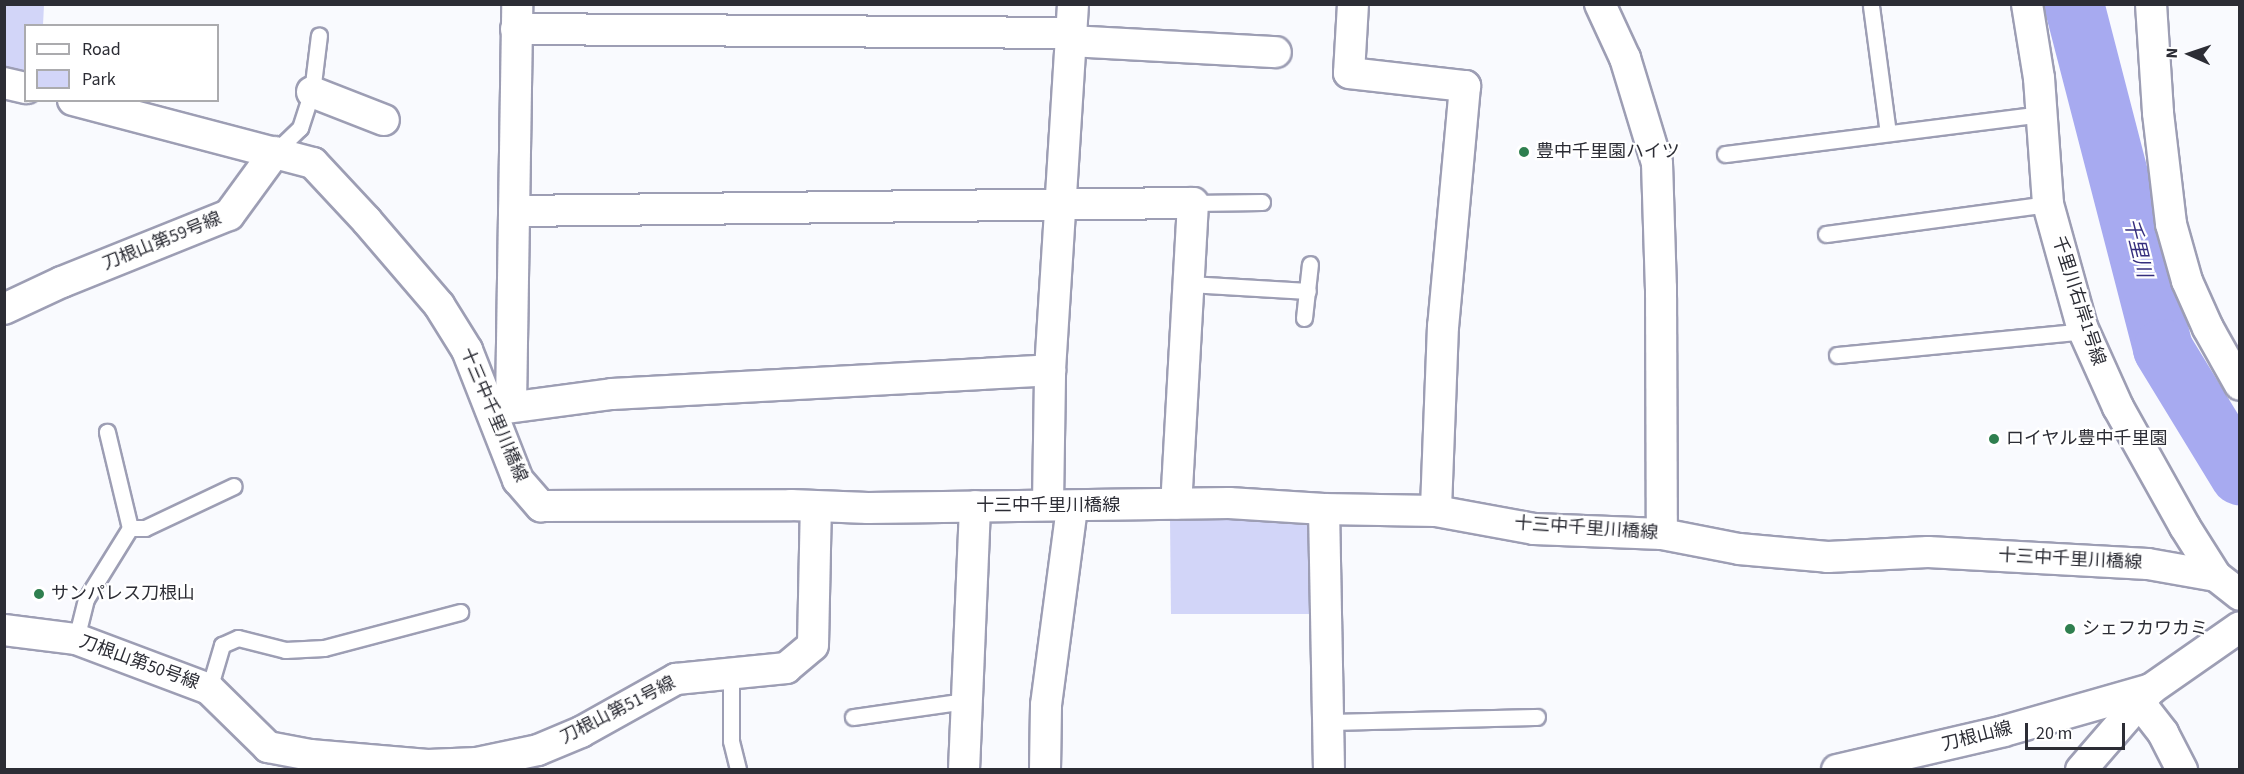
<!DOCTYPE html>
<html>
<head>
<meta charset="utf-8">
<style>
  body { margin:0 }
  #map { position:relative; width:2244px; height:774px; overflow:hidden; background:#f9fafe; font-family:"Source Sans 3","Noto Sans JP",sans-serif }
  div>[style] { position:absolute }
  .green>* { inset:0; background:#d2d5f8 }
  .river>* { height:60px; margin:-30px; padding:0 30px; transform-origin:30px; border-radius:30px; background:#a7aaf0 }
  .roads { filter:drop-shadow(2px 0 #9d9eb4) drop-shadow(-2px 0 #9d9eb4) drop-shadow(0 2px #9d9eb4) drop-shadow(0 -2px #9d9eb4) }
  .lane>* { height:15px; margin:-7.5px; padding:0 7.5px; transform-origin:7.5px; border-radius:7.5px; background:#fff }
  .street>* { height:30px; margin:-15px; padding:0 15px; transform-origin:15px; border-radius:15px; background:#fff }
  .dots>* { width:16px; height:16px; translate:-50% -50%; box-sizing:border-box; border:3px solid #fff; border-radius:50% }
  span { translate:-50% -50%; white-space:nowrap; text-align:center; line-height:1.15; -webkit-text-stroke:4.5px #fff; paint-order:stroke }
  .poi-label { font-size:18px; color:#2c2d35 }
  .left { translate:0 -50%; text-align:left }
  .street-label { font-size:18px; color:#2c2d35 }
  .water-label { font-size:20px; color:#352e7d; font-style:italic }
  .frame { position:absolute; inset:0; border:6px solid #2c2d35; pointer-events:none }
  .legend { position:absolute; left:24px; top:24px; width:195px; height:78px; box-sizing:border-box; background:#fff; border:2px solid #ababae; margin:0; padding:8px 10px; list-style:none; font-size:18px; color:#2c2d35 }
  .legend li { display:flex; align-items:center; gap:12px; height:30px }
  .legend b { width:30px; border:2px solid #ababae }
  .north { position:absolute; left:2160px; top:24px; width:60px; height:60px; -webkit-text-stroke:4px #fff; paint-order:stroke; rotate:273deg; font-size:16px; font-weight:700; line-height:24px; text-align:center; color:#2c2d35 }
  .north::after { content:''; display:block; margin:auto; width:21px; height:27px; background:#2c2d35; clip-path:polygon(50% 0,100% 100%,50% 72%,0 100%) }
  .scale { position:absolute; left:2025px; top:723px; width:100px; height:27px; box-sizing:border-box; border:3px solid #2c2d35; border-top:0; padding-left:8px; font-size:18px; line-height:21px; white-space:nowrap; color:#2c2d35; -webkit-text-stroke:4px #fff; paint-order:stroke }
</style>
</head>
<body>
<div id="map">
  <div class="green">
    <i style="clip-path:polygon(4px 5px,44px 5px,43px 25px,26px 26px,25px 71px,5px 67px)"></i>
    <i style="clip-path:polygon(1170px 518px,1300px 518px,1313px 524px,1313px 614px,1171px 614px)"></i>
  </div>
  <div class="river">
    <i style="left:2074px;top:4px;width:356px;rotate:75.5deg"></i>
    <i style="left:2163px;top:349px;width:148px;rotate:58.6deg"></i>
  </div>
  <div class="roads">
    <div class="lane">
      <i style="left:1871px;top:6px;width:128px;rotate:82.4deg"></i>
      <i style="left:275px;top:152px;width:35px;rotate:-44deg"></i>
      <i style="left:300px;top:128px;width:38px;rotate:-72deg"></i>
      <i style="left:312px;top:92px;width:57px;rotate:-83deg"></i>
      <i style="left:1725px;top:154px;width:318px;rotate:-7.2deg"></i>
      <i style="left:1193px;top:203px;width:69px;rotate:-0.8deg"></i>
      <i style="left:1826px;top:234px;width:224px;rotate:-7.7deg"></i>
      <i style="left:1189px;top:284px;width:119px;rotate:3.4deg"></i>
      <i style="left:1304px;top:318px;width:54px;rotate:-83.7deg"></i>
      <i style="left:1837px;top:355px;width:248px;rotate:-5.5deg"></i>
      <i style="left:130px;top:528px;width:15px"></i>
      <i style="left:145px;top:528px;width:98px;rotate:-25.3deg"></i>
      <i style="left:76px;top:639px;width:41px;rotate:-76deg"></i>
      <i style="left:86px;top:599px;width:84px;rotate:-58.2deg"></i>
      <i style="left:130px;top:528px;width:99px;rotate:-103.5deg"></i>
      <i style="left:731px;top:674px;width:67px;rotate:90deg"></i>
      <i style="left:731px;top:741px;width:30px;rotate:76deg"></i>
      <i style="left:209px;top:689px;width:46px;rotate:-73.5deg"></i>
      <i style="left:222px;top:645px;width:17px;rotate:-24deg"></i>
      <i style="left:238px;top:638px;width:49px;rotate:14.3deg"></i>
      <i style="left:285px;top:650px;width:39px;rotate:-3deg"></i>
      <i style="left:324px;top:648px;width:141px;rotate:-14.8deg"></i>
      <i style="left:853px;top:717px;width:113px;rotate:-8.1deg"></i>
      <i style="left:1328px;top:722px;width:209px;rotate:-1.4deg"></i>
    </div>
    <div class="street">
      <i style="left:1353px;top:4px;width:69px;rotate:93.3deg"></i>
      <i style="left:1349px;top:73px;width:117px;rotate:6.4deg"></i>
      <i style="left:1465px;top:86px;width:241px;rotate:95.2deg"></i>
      <i style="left:1443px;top:326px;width:185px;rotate:92.2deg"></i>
      <i style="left:1600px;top:4px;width:60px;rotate:65.2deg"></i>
      <i style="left:1625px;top:58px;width:110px;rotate:73.1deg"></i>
      <i style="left:1657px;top:163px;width:125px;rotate:88.2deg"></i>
      <i style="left:1661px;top:288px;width:246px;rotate:89.8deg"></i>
      <i style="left:2027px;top:4px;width:75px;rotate:80.8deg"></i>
      <i style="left:2039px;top:78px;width:126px;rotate:85.9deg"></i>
      <i style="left:2048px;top:204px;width:128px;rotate:74.5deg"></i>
      <i style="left:2082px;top:327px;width:88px;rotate:65.8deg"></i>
      <i style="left:2118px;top:407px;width:137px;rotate:60.8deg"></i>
      <i style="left:2185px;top:527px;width:58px;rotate:57.7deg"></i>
      <i style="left:2216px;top:576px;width:31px;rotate:38deg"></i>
      <i style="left:2151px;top:4px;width:109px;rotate:86.3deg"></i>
      <i style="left:2158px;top:113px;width:112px;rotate:83.3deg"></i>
      <i style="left:2171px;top:224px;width:59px;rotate:74.3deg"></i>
      <i style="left:2187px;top:281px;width:51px;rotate:65.9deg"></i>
      <i style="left:2208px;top:328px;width:65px;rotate:60.7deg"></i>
      <i style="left:516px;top:29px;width:555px;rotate:0.41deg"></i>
      <i style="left:1071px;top:41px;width:205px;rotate:3.1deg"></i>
      <i style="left:4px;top:83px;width:23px;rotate:13deg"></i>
      <i style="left:312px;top:92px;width:77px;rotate:21.3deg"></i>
      <i style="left:73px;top:100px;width:248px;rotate:14.7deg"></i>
      <i style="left:313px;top:163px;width:79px;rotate:47deg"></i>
      <i style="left:367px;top:221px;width:111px;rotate:49.4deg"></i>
      <i style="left:439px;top:305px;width:53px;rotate:58.1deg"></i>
      <i style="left:467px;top:350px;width:140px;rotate:68.6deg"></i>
      <i style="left:518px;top:480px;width:35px;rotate:49deg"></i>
      <i style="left:541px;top:506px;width:250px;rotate:-0.2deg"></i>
      <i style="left:791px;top:505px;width:77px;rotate:2.2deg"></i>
      <i style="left:868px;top:508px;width:361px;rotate:-0.8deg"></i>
      <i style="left:1229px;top:503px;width:95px;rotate:3.6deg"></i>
      <i style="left:1324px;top:509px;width:112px;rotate:1deg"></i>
      <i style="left:1436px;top:511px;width:100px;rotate:10.4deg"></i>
      <i style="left:1534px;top:529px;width:128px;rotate:2.2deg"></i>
      <i style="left:1662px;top:534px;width:78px;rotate:11deg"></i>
      <i style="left:1739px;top:549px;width:89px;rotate:5.1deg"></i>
      <i style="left:1828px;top:557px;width:100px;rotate:-2.9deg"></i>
      <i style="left:1928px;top:552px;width:220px;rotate:3.1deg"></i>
      <i style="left:2148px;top:564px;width:69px;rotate:10deg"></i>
      <i style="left:514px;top:211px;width:679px;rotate:-0.68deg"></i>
      <i style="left:1193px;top:203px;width:301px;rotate:93.2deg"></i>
      <i style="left:4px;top:309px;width:64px;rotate:-25deg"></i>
      <i style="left:62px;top:282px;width:180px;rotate:-21.9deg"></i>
      <i style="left:229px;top:215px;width:78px;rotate:-53.9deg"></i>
      <i style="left:511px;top:406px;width:402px;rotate:-89.1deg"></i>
      <i style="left:492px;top:410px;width:121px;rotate:-7.6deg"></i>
      <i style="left:612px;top:394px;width:439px;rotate:-3.1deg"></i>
      <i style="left:1048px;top:504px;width:134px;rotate:-89.1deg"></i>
      <i style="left:1050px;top:370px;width:367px;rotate:-86.4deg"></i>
      <i style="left:1324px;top:509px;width:261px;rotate:88.9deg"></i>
      <i style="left:4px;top:630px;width:73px;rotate:7.1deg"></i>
      <i style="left:76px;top:639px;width:142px;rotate:20.6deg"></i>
      <i style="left:209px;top:689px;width:83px;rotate:44.5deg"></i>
      <i style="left:268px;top:747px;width:43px;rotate:10.8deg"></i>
      <i style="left:310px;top:755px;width:118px;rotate:4.8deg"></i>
      <i style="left:2139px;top:702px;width:39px;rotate:52deg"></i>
      <i style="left:2163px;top:733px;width:42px;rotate:62.8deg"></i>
      <i style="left:429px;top:770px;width:5px;rotate:-101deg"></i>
      <i style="left:428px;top:765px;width:49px;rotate:-2.3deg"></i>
      <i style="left:477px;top:763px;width:62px;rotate:-12deg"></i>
      <i style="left:538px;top:750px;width:47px;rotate:-22.7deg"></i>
      <i style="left:581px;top:732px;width:109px;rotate:-29.2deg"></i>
      <i style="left:676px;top:679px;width:111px;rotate:-5.7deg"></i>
      <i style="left:786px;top:668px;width:35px;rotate:-40deg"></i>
      <i style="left:813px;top:645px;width:138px;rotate:-88.8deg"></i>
      <i style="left:964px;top:770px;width:264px;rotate:-87.6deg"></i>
      <i style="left:1045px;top:770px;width:65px;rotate:-89.1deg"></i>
      <i style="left:1046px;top:705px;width:199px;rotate:-82.5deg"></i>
      <i style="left:1837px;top:770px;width:171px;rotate:-13.1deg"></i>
      <i style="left:2004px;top:731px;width:153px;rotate:-15.9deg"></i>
      <i style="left:2151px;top:689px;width:108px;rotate:-34.9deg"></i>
      <i style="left:2081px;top:770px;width:107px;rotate:-49.2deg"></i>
    </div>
  </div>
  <div class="dots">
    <i style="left:1524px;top:152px;background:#2f7f4f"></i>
    <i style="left:1994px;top:439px;background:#2f7f4f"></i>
    <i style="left:39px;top:594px;background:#2f7f4f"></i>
    <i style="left:2070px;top:629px;background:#2f7f4f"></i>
  </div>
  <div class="poi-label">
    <span class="left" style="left:1536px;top:152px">豊中千里園ハイツ</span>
    <span class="left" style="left:2006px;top:439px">ロイヤル豊中千里園</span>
    <span class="left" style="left:51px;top:594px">サンパレス刀根山</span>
    <span class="left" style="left:2082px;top:629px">シェフカワカミ</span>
  </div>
  <div class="street-label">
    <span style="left:162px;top:242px;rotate:-22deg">刀根山第59号線</span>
    <span style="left:2078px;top:301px;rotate:72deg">千里川右岸1号線</span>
    <span style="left:493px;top:415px;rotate:67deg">十三中千里川橋線</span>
    <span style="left:1048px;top:506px">十三中千里川橋線</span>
    <span style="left:1586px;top:529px;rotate:4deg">十三中千里川橋線</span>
    <span style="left:2070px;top:560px;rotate:3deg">十三中千里川橋線</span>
    <span style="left:139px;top:663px;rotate:20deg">刀根山第50号線</span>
    <span style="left:618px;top:711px;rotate:-27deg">刀根山第51号線</span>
    <span style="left:1977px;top:737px;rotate:-14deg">刀根山線</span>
  </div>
  <div class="water-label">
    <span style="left:2137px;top:248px;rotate:76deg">千里川</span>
  </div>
  <div class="frame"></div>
  <ul class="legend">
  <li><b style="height:8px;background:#fff"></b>Road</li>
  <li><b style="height:16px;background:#d2d5f8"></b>Park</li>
  </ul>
  <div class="north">N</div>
  <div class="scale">20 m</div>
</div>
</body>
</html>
